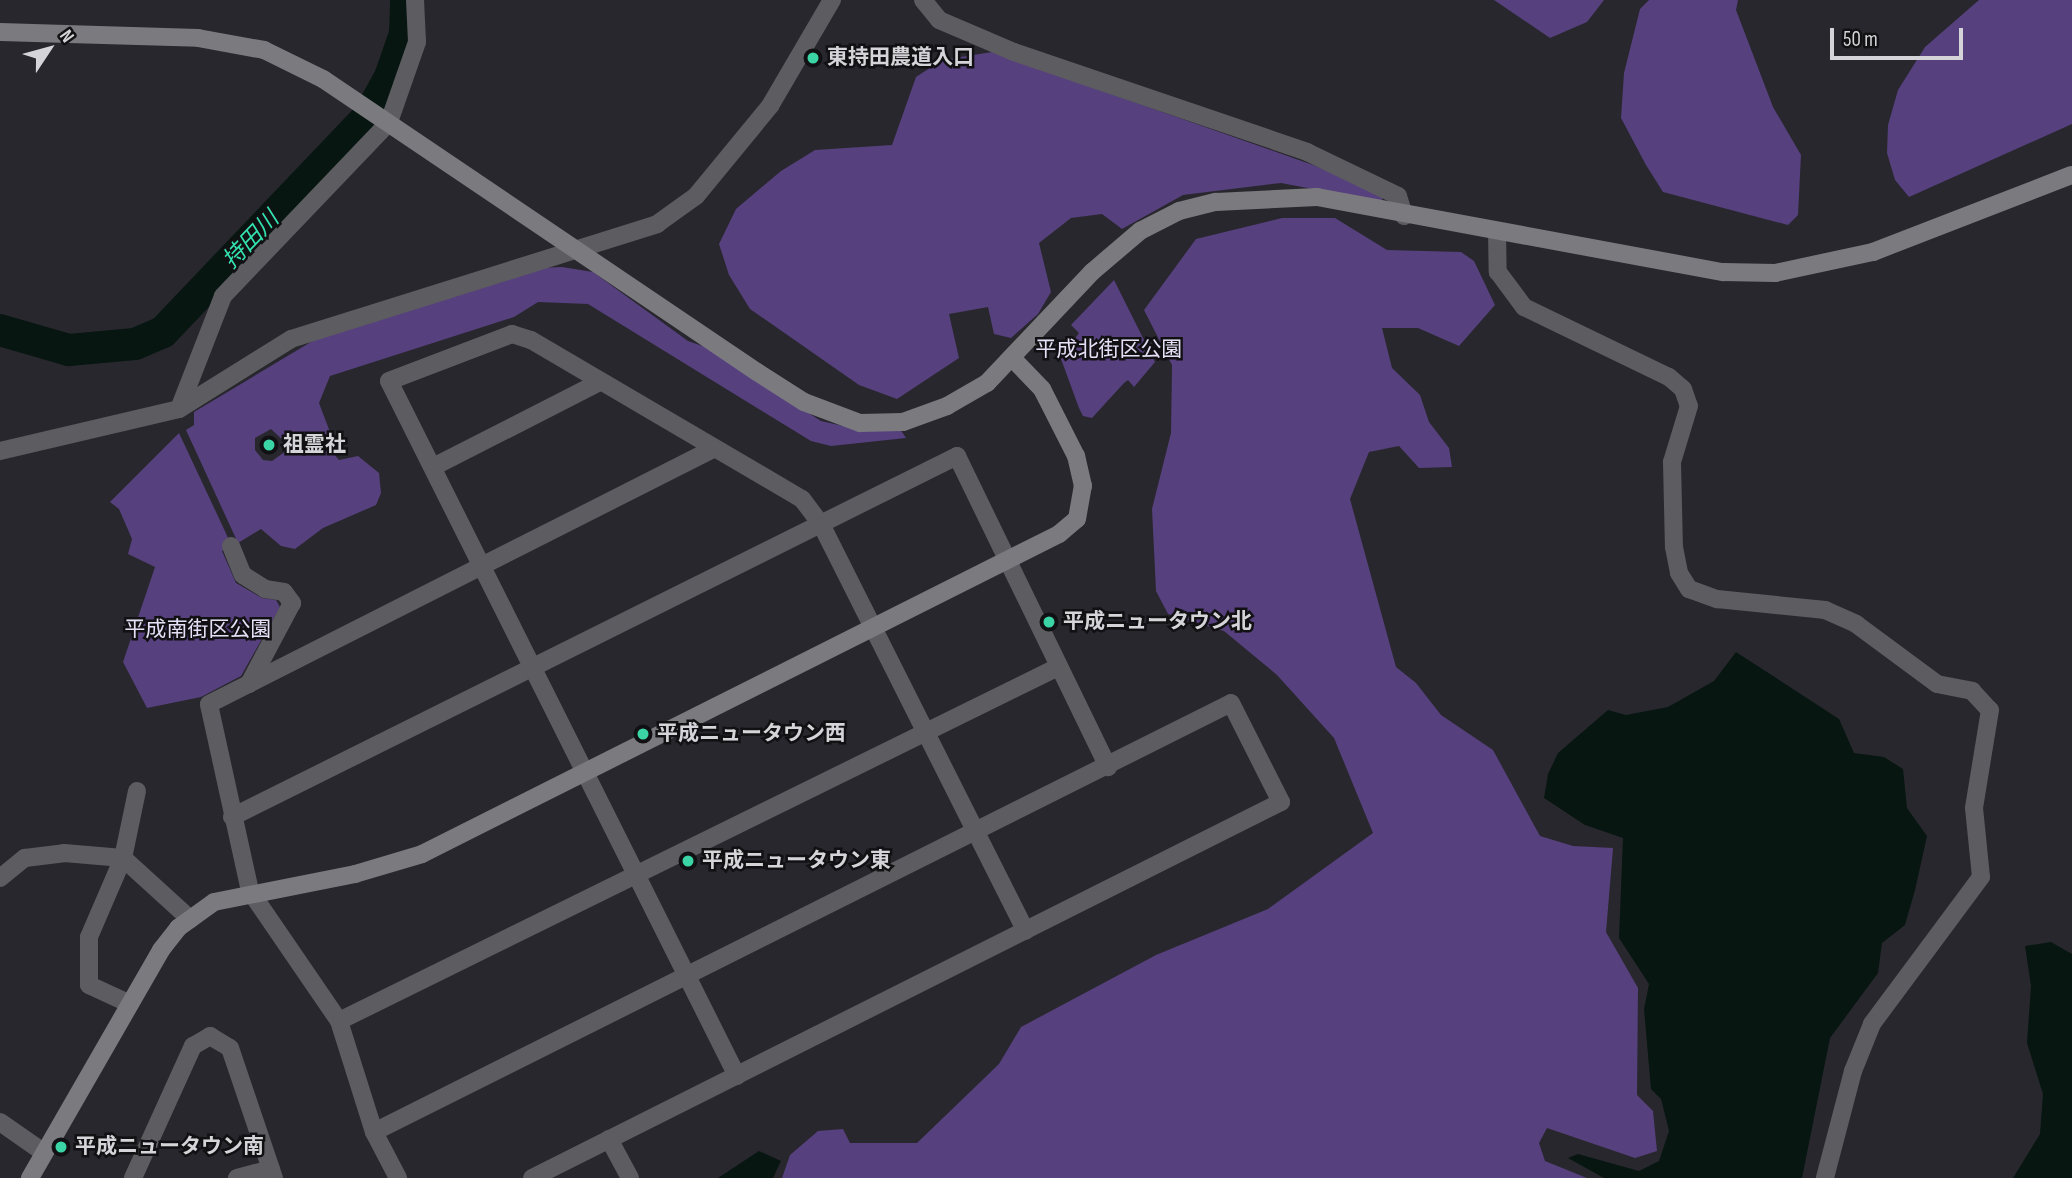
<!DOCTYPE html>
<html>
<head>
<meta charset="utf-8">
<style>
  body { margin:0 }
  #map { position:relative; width:2072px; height:1178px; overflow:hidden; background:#28272d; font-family:"Sofia Sans Condensed","Noto Sans JP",sans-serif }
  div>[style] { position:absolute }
  .green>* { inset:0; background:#56407d }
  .water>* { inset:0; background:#071610 }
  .river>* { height:32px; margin:-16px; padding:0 16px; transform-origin:16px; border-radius:16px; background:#071610 }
  .street>* { height:18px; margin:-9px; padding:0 9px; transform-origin:9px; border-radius:9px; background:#5d5c60 }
  .secondary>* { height:18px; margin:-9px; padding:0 9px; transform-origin:9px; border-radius:9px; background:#7b7a7f }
  .dots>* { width:19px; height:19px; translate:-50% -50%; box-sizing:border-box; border:4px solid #111013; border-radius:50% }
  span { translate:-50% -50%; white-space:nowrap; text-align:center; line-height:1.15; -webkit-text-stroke:5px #111013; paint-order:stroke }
  .poi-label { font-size:21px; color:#d5d4d8; font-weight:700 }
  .left { translate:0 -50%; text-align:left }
  .park-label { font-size:21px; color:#e6e0f6 }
  .water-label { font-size:23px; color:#33e3af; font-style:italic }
  .north { position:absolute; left:14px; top:14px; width:70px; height:70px; -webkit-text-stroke:5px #111013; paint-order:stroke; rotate:54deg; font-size:19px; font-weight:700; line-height:28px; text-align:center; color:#d5d4d8 }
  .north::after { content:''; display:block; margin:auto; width:24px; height:32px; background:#d5d4d8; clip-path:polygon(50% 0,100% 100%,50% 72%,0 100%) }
  .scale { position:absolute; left:1830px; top:28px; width:133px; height:32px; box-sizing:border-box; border:4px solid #d5d4d8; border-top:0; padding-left:9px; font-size:21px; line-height:24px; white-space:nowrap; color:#d5d4d8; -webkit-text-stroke:5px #111013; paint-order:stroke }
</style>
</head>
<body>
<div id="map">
  <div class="green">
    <i style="clip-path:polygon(1494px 0,1604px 0,1587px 22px,1550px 38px)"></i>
    <i style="clip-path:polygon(1649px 0,1738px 0,1736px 10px,1773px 107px,1801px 155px,1798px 215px,1788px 225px,1663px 192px,1646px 165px,1621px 118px,1624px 73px,1640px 9px)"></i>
    <i style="clip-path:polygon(1979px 0,2072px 0,2072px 124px,1909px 197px,1895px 180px,1887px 153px,1888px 125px,1898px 90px,1925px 47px)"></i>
    <i style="clip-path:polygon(992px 52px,1313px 165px,1383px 194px,1382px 202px,1281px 183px,1183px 195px,1122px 229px,1102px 214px,1071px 218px,1039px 243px,1051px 292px,1038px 314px,1011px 338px,994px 334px,988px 307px,949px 314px,959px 358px,897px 399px,859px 385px,750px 309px,729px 275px,719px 244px,736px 209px,781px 171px,815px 150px,892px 145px,916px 77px,942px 60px)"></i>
    <i style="clip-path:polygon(1282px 218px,1335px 218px,1387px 250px,1461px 252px,1474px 261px,1495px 305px,1459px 346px,1418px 328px,1382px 328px,1392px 368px,1420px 395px,1429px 422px,1449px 448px,1452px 467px,1419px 468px,1399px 446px,1369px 452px,1350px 499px,1396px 667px,1416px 683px,1441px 715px,1493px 750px,1540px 836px,1573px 846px,1613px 848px,1606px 932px,1638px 988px,1637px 1095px,1653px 1111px,1657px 1151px,1635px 1158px,1547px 1128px,1539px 1143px,1545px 1161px,1587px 1178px,782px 1178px,790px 1155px,818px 1131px,843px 1129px,850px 1143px,917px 1143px,999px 1064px,1021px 1027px,1156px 955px,1268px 909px,1373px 833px,1334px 738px,1277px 675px,1224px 631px,1168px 614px,1156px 591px,1152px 509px,1171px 433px,1172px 365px,1144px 310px,1196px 239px)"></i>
    <i style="clip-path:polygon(evenodd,562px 267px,593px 272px,688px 341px,708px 348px,821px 421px,861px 430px,900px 429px,906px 438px,831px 446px,811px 441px,588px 304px,538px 302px,514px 317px,330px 376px,319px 403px,330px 432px,329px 448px,339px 460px,358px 456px,379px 473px,381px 493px,376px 505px,323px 528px,295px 549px,281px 546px,261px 529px,238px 543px,186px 430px,194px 425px,194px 412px,321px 336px,539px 268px,562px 267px,271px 429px,287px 444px,286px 451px,272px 461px,263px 460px,255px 450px,255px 438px,271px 429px)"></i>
    <i style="clip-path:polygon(1114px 280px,1155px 362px,1134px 387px,1128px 380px,1124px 383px,1092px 418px,1083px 416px,1079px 408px,1061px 359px,1079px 333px,1071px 325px)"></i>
    <i style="clip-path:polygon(179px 433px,231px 544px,222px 551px,236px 583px,262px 598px,276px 600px,280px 607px,241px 676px,201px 697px,147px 708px,123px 662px,155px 567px,128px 554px,132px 539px,119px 509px,110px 502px)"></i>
  </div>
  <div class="water">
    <i style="clip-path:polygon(1736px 652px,1839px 719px,1854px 753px,1884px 757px,1903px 769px,1907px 808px,1927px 836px,1915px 890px,1905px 925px,1882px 943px,1878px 973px,1830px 1038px,1802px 1178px,1604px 1178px,1568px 1158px,1578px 1154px,1639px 1171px,1659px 1161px,1669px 1131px,1661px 1099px,1651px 1089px,1644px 1009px,1649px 984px,1619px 938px,1623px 838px,1585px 825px,1544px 798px,1548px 774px,1558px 753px,1608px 710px,1626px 715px,1668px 707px,1714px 681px)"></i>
    <i style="clip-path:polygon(2051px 942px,2072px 954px,2072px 1178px,2013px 1178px,2040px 1134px,2043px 1094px,2027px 1043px,2031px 986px,2025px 946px)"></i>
    <i style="clip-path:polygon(759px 1151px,781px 1161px,773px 1178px,718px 1178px)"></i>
  </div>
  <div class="river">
    <i style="left:0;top:330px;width:72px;rotate:16.2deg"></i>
    <i style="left:69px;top:350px;width:66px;rotate:-5.2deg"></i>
    <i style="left:135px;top:344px;width:30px;rotate:-23deg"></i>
    <i style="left:163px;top:332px;width:297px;rotate:-46.4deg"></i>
    <i style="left:368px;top:117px;width:46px;rotate:-61.2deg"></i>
    <i style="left:390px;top:77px;width:46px;rotate:-70.8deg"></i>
    <i style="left:405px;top:34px;width:34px;rotate:-88deg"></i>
  </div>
  <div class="street">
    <i style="left:923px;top:0;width:26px;rotate:51deg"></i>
    <i style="left:939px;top:20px;width:82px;rotate:23.1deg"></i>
    <i style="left:1014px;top:52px;width:310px;rotate:18.8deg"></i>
    <i style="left:1307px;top:152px;width:101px;rotate:25.8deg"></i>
    <i style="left:1398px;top:196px;width:21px;rotate:73deg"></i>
    <i style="left:1497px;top:233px;width:39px;rotate:89deg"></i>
    <i style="left:1498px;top:272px;width:44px;rotate:53.4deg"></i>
    <i style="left:1524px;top:307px;width:161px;rotate:25.8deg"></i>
    <i style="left:1669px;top:377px;width:18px;rotate:41deg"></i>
    <i style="left:1683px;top:389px;width:18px;rotate:71deg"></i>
    <i style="left:1689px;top:406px;width:59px;rotate:106.9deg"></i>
    <i style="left:1672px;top:462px;width:85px;rotate:88.7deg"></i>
    <i style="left:1674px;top:547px;width:26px;rotate:79deg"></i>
    <i style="left:1679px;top:573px;width:19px;rotate:58deg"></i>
    <i style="left:1689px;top:589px;width:30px;rotate:20deg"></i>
    <i style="left:1717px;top:599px;width:109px;rotate:5.8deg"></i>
    <i style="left:1825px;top:610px;width:34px;rotate:24deg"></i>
    <i style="left:1856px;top:624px;width:101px;rotate:36.5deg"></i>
    <i style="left:1937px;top:684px;width:36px;rotate:11deg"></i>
    <i style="left:1972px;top:691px;width:26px;rotate:47deg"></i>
    <i style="left:1990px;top:710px;width:99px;rotate:99.3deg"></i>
    <i style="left:1974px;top:808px;width:69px;rotate:84.2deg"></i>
    <i style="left:1981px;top:877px;width:183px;rotate:126.6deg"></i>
    <i style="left:1872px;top:1024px;width:51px;rotate:112deg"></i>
    <i style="left:1853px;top:1071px;width:111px;rotate:104.7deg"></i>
    <i style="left:179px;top:409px;width:121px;rotate:-68.7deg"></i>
    <i style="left:223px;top:296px;width:240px;rotate:-46.3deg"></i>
    <i style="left:389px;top:122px;width:85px;rotate:-70.7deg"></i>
    <i style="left:417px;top:42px;width:42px;rotate:-92.7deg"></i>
    <i style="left:0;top:451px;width:184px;rotate:-13.2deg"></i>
    <i style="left:179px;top:409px;width:132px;rotate:-32deg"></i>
    <i style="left:291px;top:339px;width:384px;rotate:-17.4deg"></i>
    <i style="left:657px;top:224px;width:48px;rotate:-35.7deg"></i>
    <i style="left:696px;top:196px;width:117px;rotate:-50.6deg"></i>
    <i style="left:770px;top:106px;width:123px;rotate:-59.7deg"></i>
    <i style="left:433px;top:467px;width:187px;rotate:-27deg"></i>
    <i style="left:231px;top:546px;width:31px;rotate:68deg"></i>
    <i style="left:243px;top:575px;width:26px;rotate:32deg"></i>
    <i style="left:265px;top:589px;width:19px;rotate:9deg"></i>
    <i style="left:284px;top:592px;width:14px;rotate:54deg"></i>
    <i style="left:292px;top:603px;width:92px;rotate:118deg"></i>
    <i style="left:137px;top:791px;width:68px;rotate:101.8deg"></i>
    <i style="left:123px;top:858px;width:91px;rotate:42.3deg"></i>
    <i style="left:232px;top:817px;width:810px;rotate:-26.47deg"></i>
    <i style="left:957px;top:456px;width:346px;rotate:64.1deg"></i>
    <i style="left:0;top:878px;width:32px;rotate:-39deg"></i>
    <i style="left:25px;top:858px;width:39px;rotate:-7deg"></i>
    <i style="left:64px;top:853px;width:59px;rotate:4.8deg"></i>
    <i style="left:123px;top:858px;width:86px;rotate:113.3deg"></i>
    <i style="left:89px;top:937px;width:48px;rotate:90deg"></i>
    <i style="left:89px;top:985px;width:43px;rotate:24.8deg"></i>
    <i style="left:339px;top:1021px;width:799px;rotate:-26.21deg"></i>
    <i style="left:737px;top:1076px;width:777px;rotate:-116.6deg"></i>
    <i style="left:389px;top:381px;width:132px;rotate:-20.9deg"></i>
    <i style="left:512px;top:334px;width:20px;rotate:18deg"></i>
    <i style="left:531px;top:340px;width:314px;rotate:30.4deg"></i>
    <i style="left:802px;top:499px;width:34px;rotate:53deg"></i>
    <i style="left:822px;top:526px;width:453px;rotate:63.3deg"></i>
    <i style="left:0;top:1122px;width:52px;rotate:34.9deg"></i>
    <i style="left:374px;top:1132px;width:958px;rotate:-26.59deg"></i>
    <i style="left:1231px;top:703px;width:111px;rotate:63.2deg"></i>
    <i style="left:1281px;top:802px;width:838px;rotate:153.34deg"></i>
    <i style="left:609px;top:1139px;width:44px;rotate:61.7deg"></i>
    <i style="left:133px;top:1178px;width:145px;rotate:-65.6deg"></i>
    <i style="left:193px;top:1046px;width:20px;rotate:-30deg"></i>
    <i style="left:210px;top:1036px;width:23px;rotate:31deg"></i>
    <i style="left:230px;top:1048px;width:137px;rotate:71.3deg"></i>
    <i style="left:237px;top:1178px;width:35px;rotate:-15deg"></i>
    <i style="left:398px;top:1178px;width:52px;rotate:-117.6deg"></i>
    <i style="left:374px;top:1132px;width:116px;rotate:-107.5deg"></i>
    <i style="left:339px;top:1021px;width:158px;rotate:-124.4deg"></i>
    <i style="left:250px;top:891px;width:191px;rotate:-102.4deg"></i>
    <i style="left:209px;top:704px;width:565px;rotate:-26.84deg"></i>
  </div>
  <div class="secondary">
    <i style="left:0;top:32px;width:198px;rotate:1.7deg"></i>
    <i style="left:198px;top:38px;width:67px;rotate:10.3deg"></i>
    <i style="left:264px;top:50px;width:66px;rotate:26.2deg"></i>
    <i style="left:323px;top:79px;width:524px;rotate:34.02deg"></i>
    <i style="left:757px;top:372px;width:56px;rotate:32.6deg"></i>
    <i style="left:804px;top:402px;width:60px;rotate:20.6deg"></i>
    <i style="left:860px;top:423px;width:43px;rotate:-1.3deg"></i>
    <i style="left:903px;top:422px;width:47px;rotate:-20deg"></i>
    <i style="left:947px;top:406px;width:46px;rotate:-29.9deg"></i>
    <i style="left:987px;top:383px;width:153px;rotate:-46.6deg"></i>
    <i style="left:1092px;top:272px;width:63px;rotate:-40.5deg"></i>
    <i style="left:1140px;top:231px;width:44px;rotate:-27.1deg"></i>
    <i style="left:1179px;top:211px;width:38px;rotate:-14deg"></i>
    <i style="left:1216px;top:202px;width:101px;rotate:-2.8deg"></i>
    <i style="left:1317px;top:197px;width:413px;rotate:10.5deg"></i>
    <i style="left:1723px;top:272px;width:52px;rotate:1.1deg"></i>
    <i style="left:1775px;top:273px;width:100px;rotate:-12.1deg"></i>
    <i style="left:1873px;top:252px;width:213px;rotate:-21.2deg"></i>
    <i style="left:30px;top:1178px;width:263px;rotate:-60.1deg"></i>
    <i style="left:161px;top:950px;width:28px;rotate:-52deg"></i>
    <i style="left:178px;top:928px;width:44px;rotate:-35.8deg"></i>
    <i style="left:214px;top:902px;width:144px;rotate:-11.2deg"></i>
    <i style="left:355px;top:874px;width:70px;rotate:-16.6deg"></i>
    <i style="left:422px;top:854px;width:713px;rotate:-26.67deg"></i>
    <i style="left:1059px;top:534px;width:23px;rotate:-40deg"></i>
    <i style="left:1077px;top:519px;width:34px;rotate:-80deg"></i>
    <i style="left:1083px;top:486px;width:31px;rotate:-103deg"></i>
    <i style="left:1076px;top:456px;width:75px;rotate:-116.9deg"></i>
    <i style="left:1042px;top:389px;width:42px;rotate:-134deg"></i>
  </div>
  <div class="dots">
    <i style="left:813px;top:58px;background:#3ad4a5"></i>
    <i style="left:269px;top:445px;background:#3ad4a5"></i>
    <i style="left:1049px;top:622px;background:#3ad4a5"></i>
    <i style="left:643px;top:734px;background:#3ad4a5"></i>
    <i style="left:688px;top:861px;background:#3ad4a5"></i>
    <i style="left:61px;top:1147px;background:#3ad4a5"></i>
  </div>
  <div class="poi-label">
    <span class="left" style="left:827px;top:58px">東持田農道入口</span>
    <span class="left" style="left:283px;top:445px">祖霊社</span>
    <span class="left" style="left:1063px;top:622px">平成ニュータウン北</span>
    <span class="left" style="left:657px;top:734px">平成ニュータウン西</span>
    <span class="left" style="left:702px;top:861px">平成ニュータウン東</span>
    <span class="left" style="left:75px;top:1147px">平成ニュータウン南</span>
  </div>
  <div class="park-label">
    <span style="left:1109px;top:350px">平成北街区公園</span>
    <span style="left:198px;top:630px">平成南街区公園</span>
  </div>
  <div class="water-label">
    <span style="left:251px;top:240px;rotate:-46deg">持田川</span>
  </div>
  <div class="north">N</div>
  <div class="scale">50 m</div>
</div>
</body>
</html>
